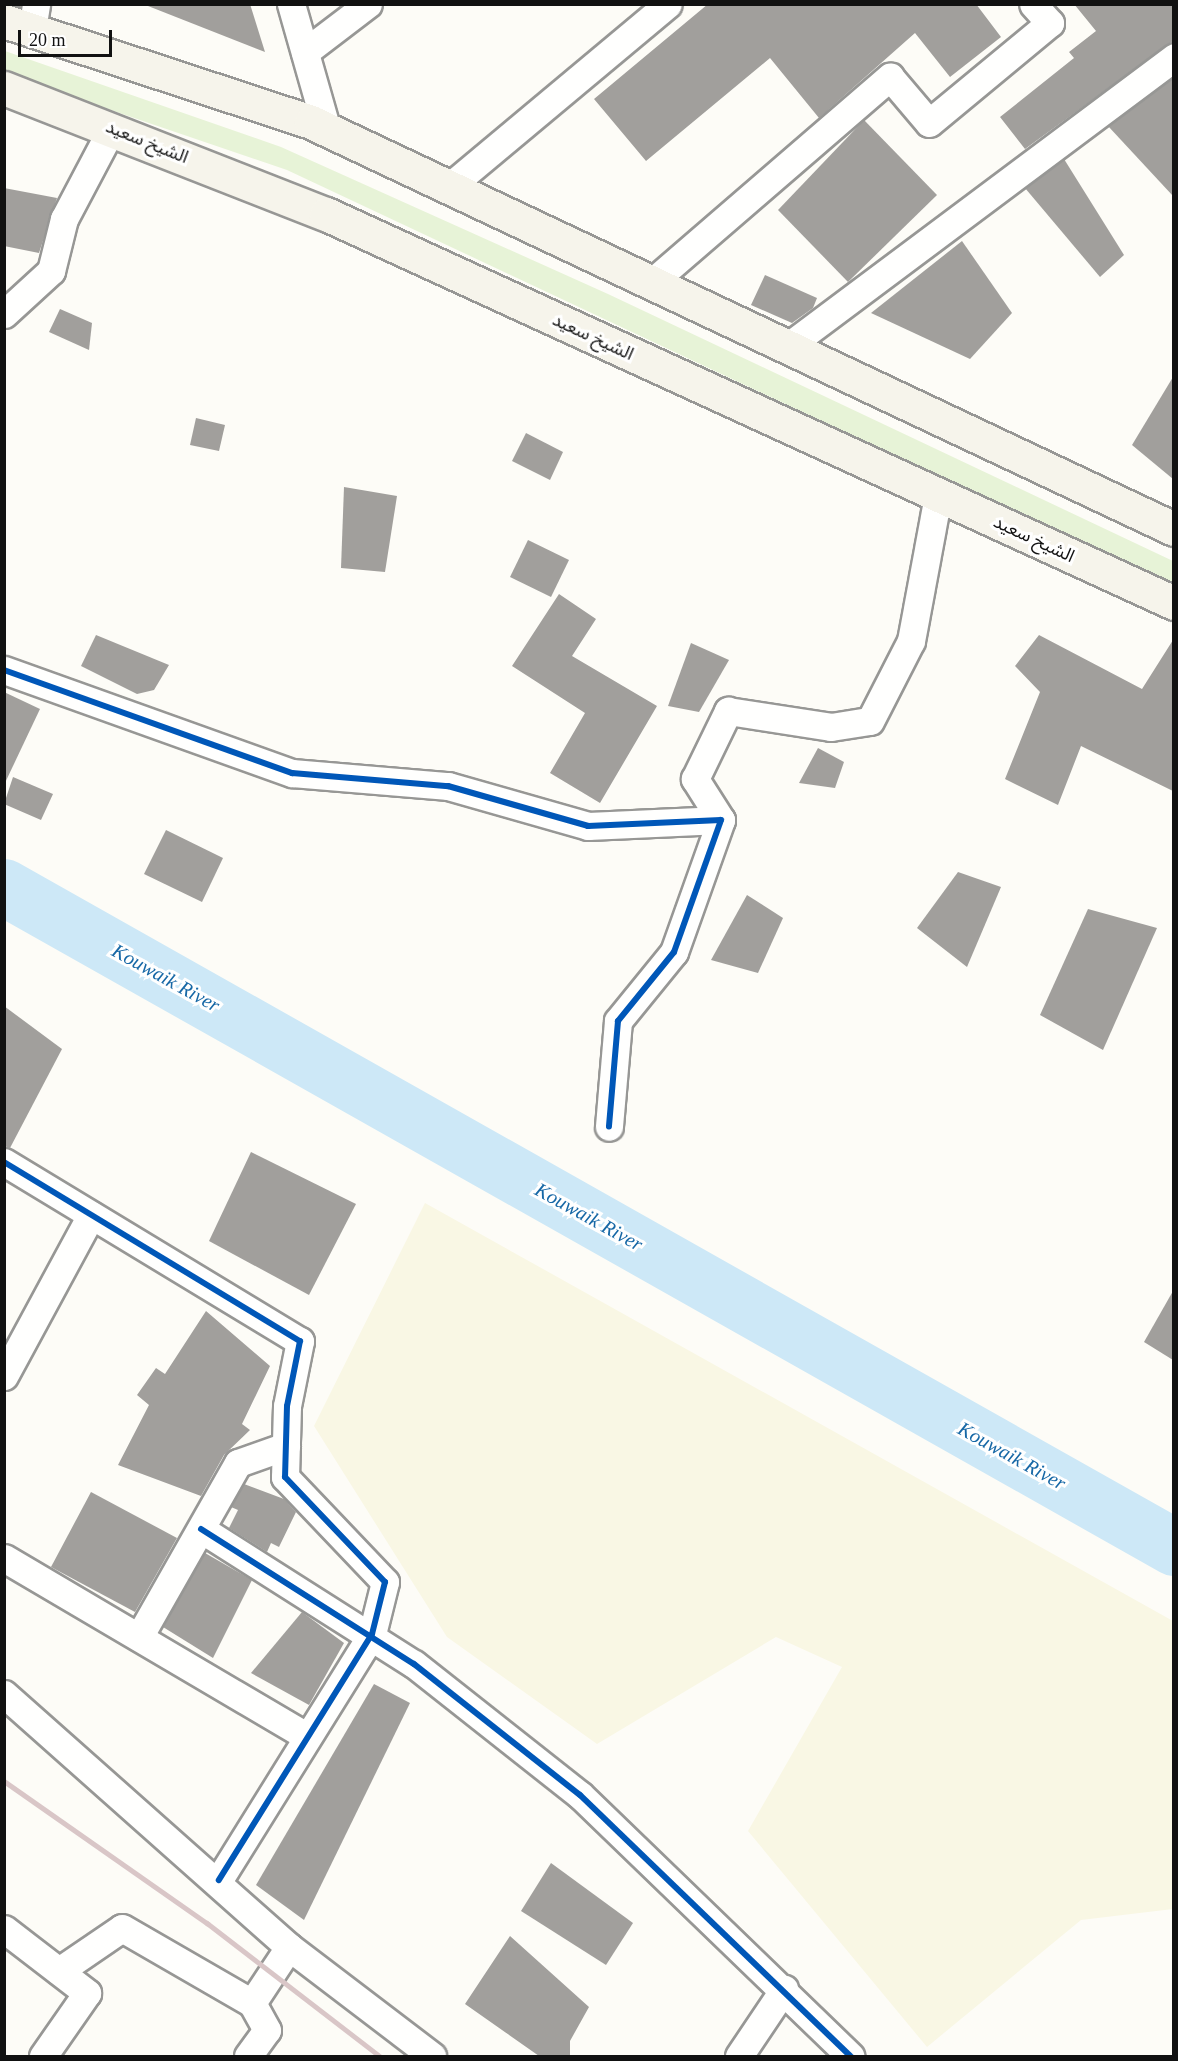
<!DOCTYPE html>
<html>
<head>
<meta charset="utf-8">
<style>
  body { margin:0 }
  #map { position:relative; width:1178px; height:2061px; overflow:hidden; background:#fdfcf7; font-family:"Times New Roman","Noto Sans Arabic",serif }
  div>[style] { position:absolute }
  .farmland>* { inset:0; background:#f9f7e4 }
  .green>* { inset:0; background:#e7f3d7 }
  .river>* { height:57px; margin:-28.5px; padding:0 28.5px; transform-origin:28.5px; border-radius:28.5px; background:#cde8f7 }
  .building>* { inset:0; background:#a19f9c }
  .roads { filter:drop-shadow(2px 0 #979795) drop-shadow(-2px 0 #979795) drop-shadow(0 2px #979795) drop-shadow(0 -2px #979795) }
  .minor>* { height:27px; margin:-13.5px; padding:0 13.5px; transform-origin:13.5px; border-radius:13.5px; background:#fffffe }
  .secondary>* { height:33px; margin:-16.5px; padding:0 16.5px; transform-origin:16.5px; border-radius:16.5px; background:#f6f4eb }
  .rail>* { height:4.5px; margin:-2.25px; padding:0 2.25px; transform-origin:2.25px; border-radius:2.25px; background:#d9c6c7 }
  .cycleway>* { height:6px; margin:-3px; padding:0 3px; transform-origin:3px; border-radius:3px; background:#0057b8 }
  span { translate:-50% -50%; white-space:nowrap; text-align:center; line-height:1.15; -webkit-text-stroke:6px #fff; paint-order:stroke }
  .street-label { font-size:18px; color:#111 }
  .water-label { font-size:20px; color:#1768a6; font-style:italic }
  .frame { position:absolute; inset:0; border:6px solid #111; pointer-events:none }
  .scale { position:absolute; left:18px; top:30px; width:94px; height:27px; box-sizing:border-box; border:3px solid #111; border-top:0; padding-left:8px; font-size:18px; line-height:21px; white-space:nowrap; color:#111; -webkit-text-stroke:4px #fff; paint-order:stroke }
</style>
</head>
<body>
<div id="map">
  <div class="farmland">
    <i style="clip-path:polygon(425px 1203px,1173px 1621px,1173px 1909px,1081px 1920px,927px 2047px,748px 1831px,842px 1667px,776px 1637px,597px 1744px,447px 1637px,314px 1426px)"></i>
  </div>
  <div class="green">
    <i style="clip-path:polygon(5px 51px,281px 147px,608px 294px,1173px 561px,1173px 586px,287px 170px,5px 74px)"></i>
  </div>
  <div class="river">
    <i style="left:4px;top:887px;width:1343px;rotate:29.43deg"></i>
  </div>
  <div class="building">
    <i style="clip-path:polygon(250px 4px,265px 52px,148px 6px,148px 4px)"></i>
    <i style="clip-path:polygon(708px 4px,976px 4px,1001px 37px,950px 77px,915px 33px,819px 118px,770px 58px,646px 161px,594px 99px)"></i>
    <i style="clip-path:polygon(1074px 4px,1173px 4px,1173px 41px,1025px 149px,1000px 117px,1074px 58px,1069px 52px,1096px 31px)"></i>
    <i style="clip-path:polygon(1173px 77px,1173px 196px,1108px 126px)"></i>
    <i style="clip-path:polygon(864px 120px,937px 195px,848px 282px,778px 210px)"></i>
    <i style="clip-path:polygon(1064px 159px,1124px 255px,1100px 277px,1025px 188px)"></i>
    <i style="clip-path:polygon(4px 188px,57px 198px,39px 253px,4px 246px)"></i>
    <i style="clip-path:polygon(962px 241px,1012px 313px,970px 359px,871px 313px)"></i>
    <i style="clip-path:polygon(765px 275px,817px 298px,813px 308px,792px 323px,751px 305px)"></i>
    <i style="clip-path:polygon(60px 309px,92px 323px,89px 350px,49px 332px)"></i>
    <i style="clip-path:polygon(1173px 377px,1173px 479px,1132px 445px)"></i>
    <i style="clip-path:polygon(196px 418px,225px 425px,219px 451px,190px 445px)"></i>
    <i style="clip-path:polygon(526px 433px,563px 452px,550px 480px,512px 461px)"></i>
    <i style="clip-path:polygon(344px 487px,397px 496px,385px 572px,341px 568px)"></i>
    <i style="clip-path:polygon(528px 540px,569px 560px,551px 597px,510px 577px)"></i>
    <i style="clip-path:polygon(559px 594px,596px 619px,572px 656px,657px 706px,600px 803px,550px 773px,585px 713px,512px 666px)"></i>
    <i style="clip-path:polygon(96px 635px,169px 665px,154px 690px,137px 694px,81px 666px)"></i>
    <i style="clip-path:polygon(1039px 635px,1142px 689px,1173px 640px,1173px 791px,1081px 746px,1058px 805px,1005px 779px,1040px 692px,1015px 666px)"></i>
    <i style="clip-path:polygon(691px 643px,729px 660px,699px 712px,668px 706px)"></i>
    <i style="clip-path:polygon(4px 692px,40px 709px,4px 785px)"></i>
    <i style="clip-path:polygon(818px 748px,844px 762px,835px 788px,799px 783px)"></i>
    <i style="clip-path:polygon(13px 777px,53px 794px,41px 820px,4px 804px)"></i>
    <i style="clip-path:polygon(166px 830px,223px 858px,202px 902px,144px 874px)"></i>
    <i style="clip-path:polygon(958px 872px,1001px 887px,967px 967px,917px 928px)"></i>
    <i style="clip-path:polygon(747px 895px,783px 918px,758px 973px,711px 960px)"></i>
    <i style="clip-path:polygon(1088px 909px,1157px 928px,1103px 1050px,1040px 1015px)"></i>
    <i style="clip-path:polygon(4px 1006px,62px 1049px,10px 1148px,4px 1146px)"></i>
    <i style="clip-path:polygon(251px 1152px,356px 1204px,309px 1295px,209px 1241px)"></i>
    <i style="clip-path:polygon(1173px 1291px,1173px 1360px,1144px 1342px)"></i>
    <i style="clip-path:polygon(206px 1311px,270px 1366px,242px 1424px,250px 1430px,224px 1455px,201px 1496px,118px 1465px,149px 1405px,137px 1395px,156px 1368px,165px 1374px)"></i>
    <i style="clip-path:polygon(244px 1484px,284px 1499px,296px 1512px,279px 1547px,271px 1543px,267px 1552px,229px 1528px,238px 1510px,231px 1507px)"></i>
    <i style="clip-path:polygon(91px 1492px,177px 1538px,135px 1612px,51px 1567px)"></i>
    <i style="clip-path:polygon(205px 1553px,252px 1580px,213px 1658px,163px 1627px)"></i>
    <i style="clip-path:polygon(302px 1612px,344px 1643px,309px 1705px,251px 1673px)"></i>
    <i style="clip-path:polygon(374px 1684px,410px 1703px,304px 1920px,256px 1885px)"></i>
    <i style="clip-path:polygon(551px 1863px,633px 1923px,606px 1965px,521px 1911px)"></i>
    <i style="clip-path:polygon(510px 1936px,589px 2007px,570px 2041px,570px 2056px,539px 2056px,465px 2004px)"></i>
  </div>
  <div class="roads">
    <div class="minor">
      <i style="left:291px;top:4px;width:131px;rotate:74.1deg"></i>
      <i style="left:32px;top:30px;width:26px;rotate:-81deg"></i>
      <i style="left:305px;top:52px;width:79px;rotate:-37.3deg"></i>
      <i style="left:449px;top:187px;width:285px;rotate:-39.9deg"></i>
      <i style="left:651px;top:283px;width:316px;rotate:-40.8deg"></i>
      <i style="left:890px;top:77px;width:60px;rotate:49.7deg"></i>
      <i style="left:929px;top:123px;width:157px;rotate:-39.6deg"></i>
      <i style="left:1050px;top:23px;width:25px;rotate:-132deg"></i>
      <i style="left:4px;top:314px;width:64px;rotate:-42.5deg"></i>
      <i style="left:51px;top:271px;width:54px;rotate:-76deg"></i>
      <i style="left:64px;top:219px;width:103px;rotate:-62.2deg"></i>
      <i style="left:787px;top:347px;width:484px;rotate:-36.8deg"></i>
      <i style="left:4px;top:670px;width:306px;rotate:19.7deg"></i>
      <i style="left:292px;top:773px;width:157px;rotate:4.8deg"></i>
      <i style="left:448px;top:786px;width:146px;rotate:15.9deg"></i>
      <i style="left:588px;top:826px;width:133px;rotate:-2.6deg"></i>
      <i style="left:721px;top:820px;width:140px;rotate:109.6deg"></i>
      <i style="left:674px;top:952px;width:89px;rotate:129.1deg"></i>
      <i style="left:618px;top:1021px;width:106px;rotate:94.9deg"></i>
      <i style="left:721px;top:820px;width:49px;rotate:-122.4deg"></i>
      <i style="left:695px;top:779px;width:76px;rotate:-64.1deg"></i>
      <i style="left:728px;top:711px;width:104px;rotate:8.8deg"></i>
      <i style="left:831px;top:727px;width:39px;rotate:-9deg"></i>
      <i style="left:870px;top:721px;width:90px;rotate:-62.9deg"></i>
      <i style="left:911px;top:641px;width:148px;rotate:-79.5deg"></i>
      <i style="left:4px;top:1162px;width:346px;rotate:31.2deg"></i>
      <i style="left:300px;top:1341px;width:66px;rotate:101.3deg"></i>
      <i style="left:287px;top:1406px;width:71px;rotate:91.6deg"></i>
      <i style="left:285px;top:1477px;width:145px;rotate:46.4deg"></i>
      <i style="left:385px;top:1582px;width:54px;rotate:104deg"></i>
      <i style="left:372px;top:1634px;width:290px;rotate:121.9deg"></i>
      <i style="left:4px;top:1376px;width:183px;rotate:-61.6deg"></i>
      <i style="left:201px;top:1529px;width:252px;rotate:32.4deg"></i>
      <i style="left:414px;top:1664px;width:211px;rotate:38.3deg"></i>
      <i style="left:580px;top:1795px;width:376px;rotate:44deg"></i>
      <i style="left:4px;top:1558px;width:351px;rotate:30.5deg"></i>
      <i style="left:139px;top:1637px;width:200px;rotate:-60.4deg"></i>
      <i style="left:238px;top:1463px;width:51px;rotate:-19.5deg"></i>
      <i style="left:4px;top:1694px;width:381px;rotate:41.6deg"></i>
      <i style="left:289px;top:1947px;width:180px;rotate:37.3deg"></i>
      <i style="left:4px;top:1929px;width:105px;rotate:37.6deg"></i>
      <i style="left:87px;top:1993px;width:77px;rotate:124.9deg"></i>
      <i style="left:59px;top:1971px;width:76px;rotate:-34.3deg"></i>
      <i style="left:122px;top:1928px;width:150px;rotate:30deg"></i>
      <i style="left:248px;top:2056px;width:32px;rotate:-54deg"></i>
      <i style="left:267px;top:2030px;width:31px;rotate:-119deg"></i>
      <i style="left:252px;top:2003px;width:67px;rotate:-56.5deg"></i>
      <i style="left:739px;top:2056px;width:81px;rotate:-56.1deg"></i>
    </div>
    <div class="secondary">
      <i style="left:4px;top:21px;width:323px;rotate:18.2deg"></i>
      <i style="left:311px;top:122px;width:954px;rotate:25.25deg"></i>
      <i style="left:4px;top:88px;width:346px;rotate:21.4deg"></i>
      <i style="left:326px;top:214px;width:933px;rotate:24.64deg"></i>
    </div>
  </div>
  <div class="rail">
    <i style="left:4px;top:1781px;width:248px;rotate:35deg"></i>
    <i style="left:207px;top:1923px;width:218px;rotate:37.6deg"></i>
  </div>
  <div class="cycleway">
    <i style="left:4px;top:670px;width:306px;rotate:19.7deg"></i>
    <i style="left:292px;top:773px;width:157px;rotate:4.8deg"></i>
    <i style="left:448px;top:786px;width:146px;rotate:15.9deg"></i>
    <i style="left:588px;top:826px;width:133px;rotate:-2.6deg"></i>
    <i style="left:721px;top:820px;width:140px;rotate:109.6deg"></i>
    <i style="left:674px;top:952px;width:89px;rotate:129.1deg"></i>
    <i style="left:618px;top:1021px;width:106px;rotate:94.9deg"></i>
    <i style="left:4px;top:1162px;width:346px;rotate:31.2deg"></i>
    <i style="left:300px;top:1341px;width:66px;rotate:101.3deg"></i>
    <i style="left:287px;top:1406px;width:71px;rotate:91.6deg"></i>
    <i style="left:285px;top:1477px;width:145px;rotate:46.4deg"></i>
    <i style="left:385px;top:1582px;width:54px;rotate:104deg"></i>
    <i style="left:372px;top:1634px;width:290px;rotate:121.9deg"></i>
    <i style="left:201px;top:1529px;width:252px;rotate:32.4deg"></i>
    <i style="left:414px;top:1664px;width:211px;rotate:38.3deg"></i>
    <i style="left:580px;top:1795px;width:376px;rotate:44deg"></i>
  </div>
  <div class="street-label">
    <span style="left:147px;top:142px;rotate:22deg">الشيخ سعيد</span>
    <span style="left:593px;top:337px;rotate:25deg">الشيخ سعيد</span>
    <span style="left:1034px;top:539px;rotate:25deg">الشيخ سعيد</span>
  </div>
  <div class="water-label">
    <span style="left:166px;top:978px;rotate:29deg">Kouwaik River</span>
    <span style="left:589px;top:1217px;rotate:29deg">Kouwaik River</span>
    <span style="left:1012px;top:1456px;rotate:29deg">Kouwaik River</span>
  </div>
  <div class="frame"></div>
  <div class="scale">20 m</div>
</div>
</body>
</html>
